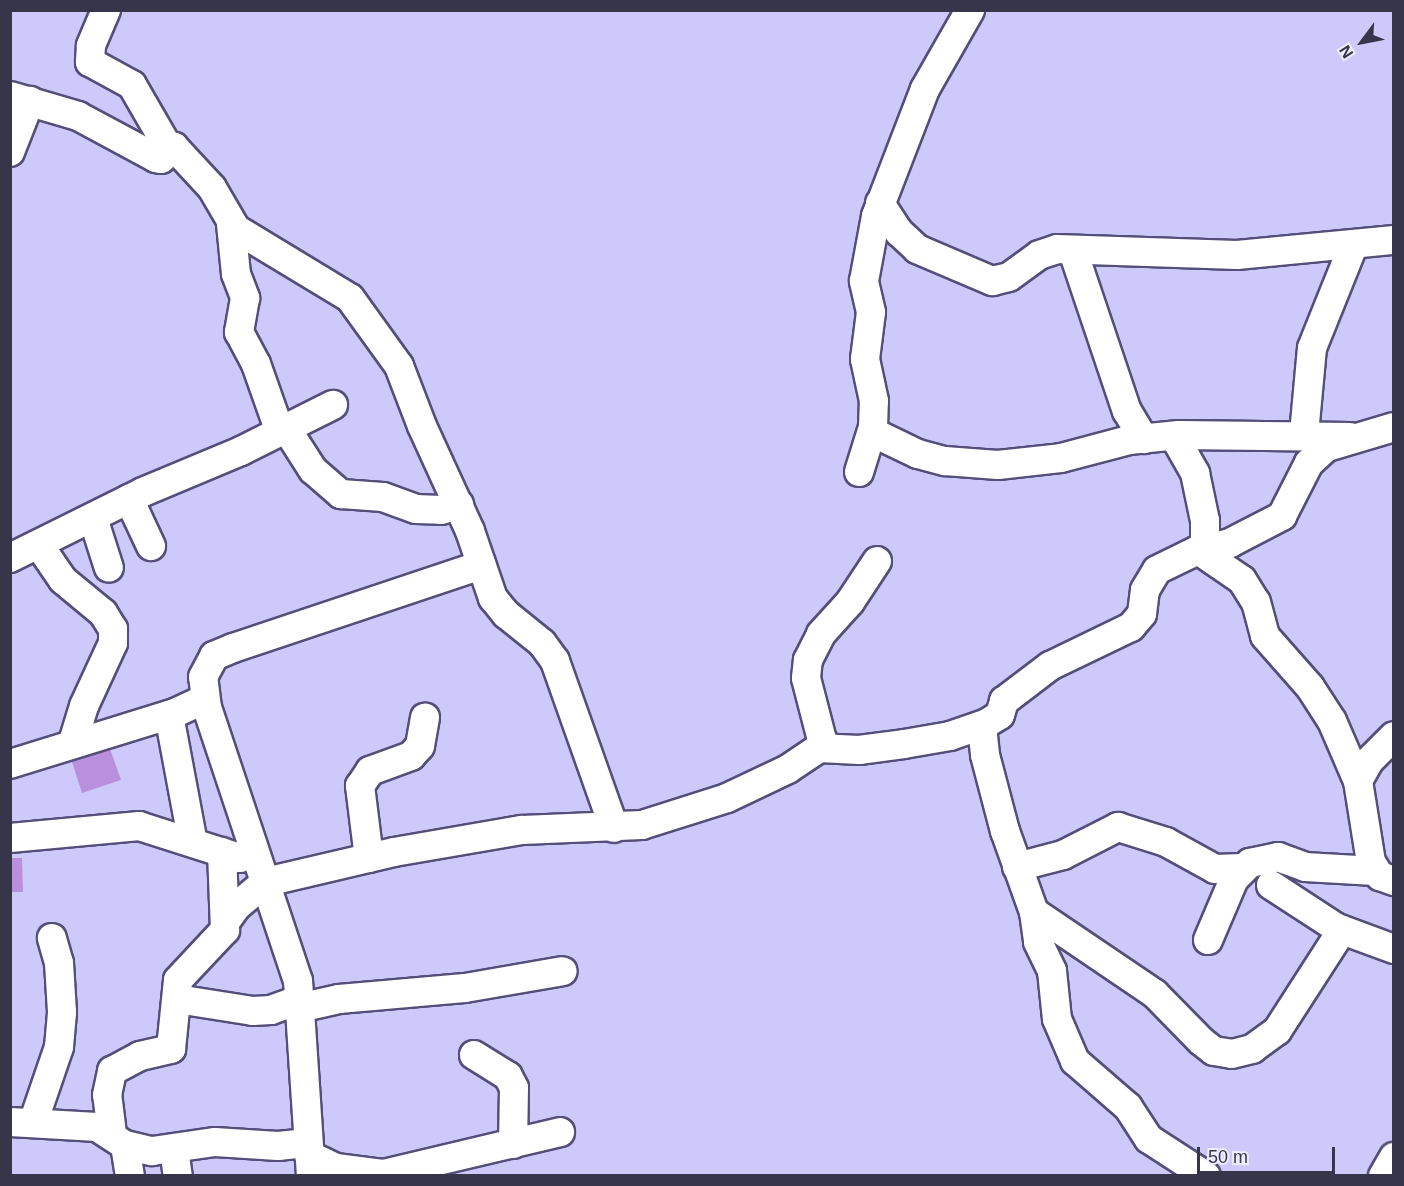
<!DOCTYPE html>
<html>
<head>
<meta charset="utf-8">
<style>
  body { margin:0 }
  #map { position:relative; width:1404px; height:1186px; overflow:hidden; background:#cdc9fb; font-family:Arial,sans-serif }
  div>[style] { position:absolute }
  .building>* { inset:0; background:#ba90dd }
  .roads { filter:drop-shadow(2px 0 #544e79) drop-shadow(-2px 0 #544e79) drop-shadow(0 2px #544e79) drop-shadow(0 -2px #544e79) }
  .minor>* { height:28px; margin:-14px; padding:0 14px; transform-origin:14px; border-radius:14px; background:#fff }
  span { translate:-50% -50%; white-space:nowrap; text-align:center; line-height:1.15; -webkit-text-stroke:5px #efeefe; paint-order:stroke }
  .frame { position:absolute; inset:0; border:12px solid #373549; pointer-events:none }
  .north { position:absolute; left:1332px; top:12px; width:60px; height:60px; -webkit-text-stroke:4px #efeefe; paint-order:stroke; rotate:238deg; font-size:16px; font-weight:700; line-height:24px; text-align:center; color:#373549 }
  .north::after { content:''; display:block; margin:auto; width:21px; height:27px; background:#373549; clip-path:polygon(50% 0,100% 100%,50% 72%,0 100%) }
  .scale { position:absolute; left:1197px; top:1147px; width:138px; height:27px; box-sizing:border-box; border:3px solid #373549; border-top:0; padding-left:8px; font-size:18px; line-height:21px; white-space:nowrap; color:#373549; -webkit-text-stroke:4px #efeefe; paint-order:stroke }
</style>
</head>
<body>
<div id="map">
  <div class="building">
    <i style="clip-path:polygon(109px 746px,121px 780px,82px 793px,71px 759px)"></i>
    <i style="clip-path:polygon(10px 858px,22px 858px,23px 892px,10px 892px)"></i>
  </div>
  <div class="roads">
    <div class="minor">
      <i style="left:106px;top:10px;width:39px;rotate:113deg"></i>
      <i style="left:91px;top:46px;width:16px;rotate:94deg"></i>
      <i style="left:90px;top:62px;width:48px;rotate:28.7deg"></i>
      <i style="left:132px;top:85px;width:74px;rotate:60deg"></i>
      <i style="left:10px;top:96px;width:71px;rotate:16.4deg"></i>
      <i style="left:78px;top:116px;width:89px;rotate:28.3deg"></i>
      <i style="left:156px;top:158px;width:5px;rotate:11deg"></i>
      <i style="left:161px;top:159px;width:18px;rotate:-43deg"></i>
      <i style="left:174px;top:147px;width:56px;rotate:47.2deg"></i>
      <i style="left:212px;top:188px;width:48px;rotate:59.7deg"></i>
      <i style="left:236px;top:229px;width:133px;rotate:31.2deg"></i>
      <i style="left:350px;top:298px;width:84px;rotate:54.2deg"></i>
      <i style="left:399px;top:366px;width:64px;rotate:69deg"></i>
      <i style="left:422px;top:426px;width:115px;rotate:65.4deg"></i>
      <i style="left:470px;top:531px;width:71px;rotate:71.1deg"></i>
      <i style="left:493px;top:598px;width:21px;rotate:51deg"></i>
      <i style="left:506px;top:614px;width:46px;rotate:38.9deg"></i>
      <i style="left:542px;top:643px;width:22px;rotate:54deg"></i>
      <i style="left:555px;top:661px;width:177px;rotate:70.5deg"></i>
      <i style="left:10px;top:152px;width:55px;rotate:-68.6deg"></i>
      <i style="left:880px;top:203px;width:35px;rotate:57deg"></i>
      <i style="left:899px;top:232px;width:25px;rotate:43deg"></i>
      <i style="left:917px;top:249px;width:82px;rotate:23.1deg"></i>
      <i style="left:992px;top:281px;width:17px;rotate:-13deg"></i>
      <i style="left:1009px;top:277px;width:37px;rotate:-36deg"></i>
      <i style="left:1039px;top:255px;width:19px;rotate:-18deg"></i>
      <i style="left:1057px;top:249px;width:180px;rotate:1.9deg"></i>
      <i style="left:1237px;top:255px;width:158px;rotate:-5.5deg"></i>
      <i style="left:231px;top:224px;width:50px;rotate:84.3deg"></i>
      <i style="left:236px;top:274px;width:26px;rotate:69deg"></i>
      <i style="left:245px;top:298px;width:35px;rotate:100deg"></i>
      <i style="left:239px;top:332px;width:36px;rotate:62deg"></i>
      <i style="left:256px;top:364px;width:72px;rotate:70.6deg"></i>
      <i style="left:1073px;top:251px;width:169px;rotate:71.4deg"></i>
      <i style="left:1127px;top:411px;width:33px;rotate:59deg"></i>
      <i style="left:286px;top:428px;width:50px;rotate:57.3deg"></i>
      <i style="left:313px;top:470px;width:37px;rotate:41deg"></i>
      <i style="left:341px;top:494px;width:42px;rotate:4.1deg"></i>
      <i style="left:383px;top:497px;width:35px;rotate:20deg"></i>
      <i style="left:416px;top:509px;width:25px;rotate:2deg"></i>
      <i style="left:441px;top:510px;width:19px;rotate:-16deg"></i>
      <i style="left:872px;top:432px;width:51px;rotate:25.6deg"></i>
      <i style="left:918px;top:454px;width:28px;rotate:15deg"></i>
      <i style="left:945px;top:461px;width:53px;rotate:4.3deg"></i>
      <i style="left:998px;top:465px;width:63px;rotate:-6.3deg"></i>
      <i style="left:1061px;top:458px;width:70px;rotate:-14.8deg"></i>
      <i style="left:1129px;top:440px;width:50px;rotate:-5.7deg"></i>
      <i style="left:1179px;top:435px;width:171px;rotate:0.7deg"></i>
      <i style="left:1304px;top:434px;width:86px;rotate:-84.7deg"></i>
      <i style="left:1312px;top:348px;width:110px;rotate:-68.1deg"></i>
      <i style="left:1174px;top:436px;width:43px;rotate:60.4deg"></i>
      <i style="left:1195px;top:473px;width:49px;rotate:78.2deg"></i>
      <i style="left:1205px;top:521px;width:28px;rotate:90deg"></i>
      <i style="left:859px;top:472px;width:47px;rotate:-72.7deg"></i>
      <i style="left:873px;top:427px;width:26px;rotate:-88deg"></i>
      <i style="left:874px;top:401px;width:43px;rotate:-102.1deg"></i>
      <i style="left:865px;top:359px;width:47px;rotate:-82.7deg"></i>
      <i style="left:871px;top:312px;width:32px;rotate:-103deg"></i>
      <i style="left:864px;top:281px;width:66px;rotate:-79.5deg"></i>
      <i style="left:876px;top:216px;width:136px;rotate:-68.9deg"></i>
      <i style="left:925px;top:89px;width:91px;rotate:-60.3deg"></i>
      <i style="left:129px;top:499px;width:52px;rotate:64.9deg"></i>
      <i style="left:93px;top:518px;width:52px;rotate:72.3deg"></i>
      <i style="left:39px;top:545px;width:42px;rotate:55.6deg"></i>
      <i style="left:63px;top:580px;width:52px;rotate:39.5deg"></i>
      <i style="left:103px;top:613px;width:19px;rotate:58deg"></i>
      <i style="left:113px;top:629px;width:14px;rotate:90deg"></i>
      <i style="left:113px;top:643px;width:69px;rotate:114.7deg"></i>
      <i style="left:84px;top:706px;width:38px;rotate:107deg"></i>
      <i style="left:1198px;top:550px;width:53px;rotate:34.3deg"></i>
      <i style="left:1242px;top:580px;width:26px;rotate:58deg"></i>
      <i style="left:1256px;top:602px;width:35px;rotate:75deg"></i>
      <i style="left:1265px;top:636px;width:68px;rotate:48.6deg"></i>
      <i style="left:1310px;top:687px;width:40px;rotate:57.1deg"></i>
      <i style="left:1332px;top:721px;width:65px;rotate:66.6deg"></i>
      <i style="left:1358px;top:781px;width:82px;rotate:80.9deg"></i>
      <i style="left:1371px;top:862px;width:17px;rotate:57deg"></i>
      <i style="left:1380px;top:876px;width:15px;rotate:20deg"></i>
      <i style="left:10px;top:558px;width:148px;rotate:-26.4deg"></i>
      <i style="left:143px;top:492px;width:106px;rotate:-22.7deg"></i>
      <i style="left:241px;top:451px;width:103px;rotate:-26.6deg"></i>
      <i style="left:169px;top:715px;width:130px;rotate:79.4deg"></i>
      <i style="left:982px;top:726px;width:29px;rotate:84deg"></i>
      <i style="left:985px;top:755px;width:79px;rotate:75.3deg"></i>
      <i style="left:1005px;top:831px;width:86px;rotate:70.3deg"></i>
      <i style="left:1034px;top:912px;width:30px;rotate:82deg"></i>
      <i style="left:1038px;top:942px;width:32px;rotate:64deg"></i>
      <i style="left:1052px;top:971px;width:48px;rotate:84.1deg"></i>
      <i style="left:1057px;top:1019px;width:46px;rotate:66.8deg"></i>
      <i style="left:1075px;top:1061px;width:70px;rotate:41deg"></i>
      <i style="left:1128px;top:1107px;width:38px;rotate:57deg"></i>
      <i style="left:1149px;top:1139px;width:68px;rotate:33deg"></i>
      <i style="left:819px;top:748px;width:40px;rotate:2.9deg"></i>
      <i style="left:859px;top:750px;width:45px;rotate:-7.6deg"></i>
      <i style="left:904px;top:744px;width:47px;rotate:-9.9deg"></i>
      <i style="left:950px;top:736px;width:39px;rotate:-19deg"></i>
      <i style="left:987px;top:723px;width:15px;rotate:-32deg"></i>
      <i style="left:1000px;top:715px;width:15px;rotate:-74deg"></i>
      <i style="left:1004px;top:701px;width:58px;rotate:-37.3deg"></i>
      <i style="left:1050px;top:666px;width:90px;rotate:-25.7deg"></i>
      <i style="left:1131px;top:627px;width:17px;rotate:-50deg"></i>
      <i style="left:1142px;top:614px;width:24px;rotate:-83deg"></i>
      <i style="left:1145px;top:590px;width:23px;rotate:-59deg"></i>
      <i style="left:1157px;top:570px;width:46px;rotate:-26deg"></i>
      <i style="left:1198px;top:550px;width:33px;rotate:-12deg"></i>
      <i style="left:1230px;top:543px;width:59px;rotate:-27.4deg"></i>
      <i style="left:1282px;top:516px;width:59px;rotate:-63deg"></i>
      <i style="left:1309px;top:463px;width:24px;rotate:-42deg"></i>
      <i style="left:1327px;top:447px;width:70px;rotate:-16.6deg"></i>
      <i style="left:10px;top:764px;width:173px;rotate:-17.2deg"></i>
      <i style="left:175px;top:713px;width:33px;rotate:-25deg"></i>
      <i style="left:1358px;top:781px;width:23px;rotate:-61deg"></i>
      <i style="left:1369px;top:761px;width:35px;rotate:-45deg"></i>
      <i style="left:10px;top:838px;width:130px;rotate:-5.3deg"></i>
      <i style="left:139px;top:826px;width:106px;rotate:17.6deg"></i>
      <i style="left:369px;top:858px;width:73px;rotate:-97.1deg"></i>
      <i style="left:360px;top:786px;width:18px;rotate:-56deg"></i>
      <i style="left:370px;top:771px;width:44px;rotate:-20.1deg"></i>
      <i style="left:411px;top:756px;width:13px;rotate:-48deg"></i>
      <i style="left:420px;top:746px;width:29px;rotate:-80deg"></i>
      <i style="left:1017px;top:867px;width:48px;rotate:-14.6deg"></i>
      <i style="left:1063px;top:855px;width:62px;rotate:-27deg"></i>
      <i style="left:1118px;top:827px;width:50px;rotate:17.4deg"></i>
      <i style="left:1166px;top:842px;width:56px;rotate:28.9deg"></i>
      <i style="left:1215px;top:869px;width:27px;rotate:-2deg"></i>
      <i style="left:1271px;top:885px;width:79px;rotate:33.1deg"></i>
      <i style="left:1337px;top:928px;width:61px;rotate:20.2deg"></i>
      <i style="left:1034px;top:912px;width:146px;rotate:34.1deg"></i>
      <i style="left:1155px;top:994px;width:66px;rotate:45.6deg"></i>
      <i style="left:1201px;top:1041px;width:16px;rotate:38deg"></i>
      <i style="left:1214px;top:1051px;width:18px;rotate:9deg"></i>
      <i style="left:1232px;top:1054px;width:21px;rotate:-14deg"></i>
      <i style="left:1252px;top:1049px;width:31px;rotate:-36deg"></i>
      <i style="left:1277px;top:1031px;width:120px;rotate:-57.2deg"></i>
      <i style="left:226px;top:921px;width:19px;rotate:-54deg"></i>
      <i style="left:237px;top:906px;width:38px;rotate:-40deg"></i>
      <i style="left:266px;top:882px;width:131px;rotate:-13.2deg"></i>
      <i style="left:394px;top:852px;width:130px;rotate:-9.8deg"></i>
      <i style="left:522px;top:830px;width:120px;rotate:-2.4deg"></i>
      <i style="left:642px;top:825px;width:89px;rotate:-17.6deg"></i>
      <i style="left:727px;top:798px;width:68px;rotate:-25.4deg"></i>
      <i style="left:788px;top:769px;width:37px;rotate:-34deg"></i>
      <i style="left:819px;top:748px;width:9px;rotate:-69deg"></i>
      <i style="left:822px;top:740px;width:64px;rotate:-104.5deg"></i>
      <i style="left:806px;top:678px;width:18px;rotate:-84deg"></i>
      <i style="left:808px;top:660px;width:29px;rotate:-63deg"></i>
      <i style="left:821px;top:634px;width:43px;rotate:-47.8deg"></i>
      <i style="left:850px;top:602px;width:49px;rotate:-56.6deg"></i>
      <i style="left:1208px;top:940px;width:66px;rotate:-66.9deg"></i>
      <i style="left:1234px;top:879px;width:23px;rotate:-45deg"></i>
      <i style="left:1250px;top:863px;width:29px;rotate:-12deg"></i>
      <i style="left:1278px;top:857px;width:29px;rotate:20deg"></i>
      <i style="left:1305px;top:867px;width:70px;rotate:3.3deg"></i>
      <i style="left:177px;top:999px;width:77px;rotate:9deg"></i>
      <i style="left:253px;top:1011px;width:18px;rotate:-3deg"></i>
      <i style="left:271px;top:1010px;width:30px;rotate:-20deg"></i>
      <i style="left:299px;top:1008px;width:41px;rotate:-12.7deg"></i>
      <i style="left:339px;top:999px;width:126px;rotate:-5deg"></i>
      <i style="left:465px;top:988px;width:99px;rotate:-9.8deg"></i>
      <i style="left:474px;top:1055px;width:40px;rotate:32deg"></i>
      <i style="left:508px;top:1076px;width:13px;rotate:63deg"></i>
      <i style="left:514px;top:1088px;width:56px;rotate:91deg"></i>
      <i style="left:10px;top:1122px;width:87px;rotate:3.3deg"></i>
      <i style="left:97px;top:1127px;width:33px;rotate:33deg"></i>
      <i style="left:125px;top:1145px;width:28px;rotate:13deg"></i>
      <i style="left:152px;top:1151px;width:64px;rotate:-8.1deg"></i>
      <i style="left:215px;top:1142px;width:63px;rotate:3.6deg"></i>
      <i style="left:278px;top:1146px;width:30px;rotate:-6deg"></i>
      <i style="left:33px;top:1123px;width:80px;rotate:-71.1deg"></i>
      <i style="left:59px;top:1047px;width:35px;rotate:-85deg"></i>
      <i style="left:62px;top:1012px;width:49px;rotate:-93.5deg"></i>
      <i style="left:59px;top:963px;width:26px;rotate:-106deg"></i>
      <i style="left:112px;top:1134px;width:39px;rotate:-97deg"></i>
      <i style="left:107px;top:1095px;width:25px;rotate:-78deg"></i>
      <i style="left:112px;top:1071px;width:32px;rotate:-28deg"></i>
      <i style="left:140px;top:1056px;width:32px;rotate:-13deg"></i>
      <i style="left:171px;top:1049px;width:69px;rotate:-84.2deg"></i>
      <i style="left:178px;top:980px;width:69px;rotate:-46.8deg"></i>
      <i style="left:225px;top:930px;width:78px;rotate:-92.2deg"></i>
      <i style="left:125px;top:1145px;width:31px;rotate:81deg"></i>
      <i style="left:174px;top:1149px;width:27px;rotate:82deg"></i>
      <i style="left:309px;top:1155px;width:30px;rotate:26deg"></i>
      <i style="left:336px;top:1168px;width:47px;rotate:7.3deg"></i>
      <i style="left:383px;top:1174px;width:182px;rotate:-13.3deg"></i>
      <i style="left:311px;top:1176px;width:195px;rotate:-93.8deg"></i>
      <i style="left:298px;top:981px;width:288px;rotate:-108.4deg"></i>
      <i style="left:207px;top:708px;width:31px;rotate:-97deg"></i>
      <i style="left:203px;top:677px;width:24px;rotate:-62deg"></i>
      <i style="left:214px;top:656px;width:21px;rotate:-23deg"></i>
      <i style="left:233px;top:648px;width:262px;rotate:-18.5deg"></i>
      <i style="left:1383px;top:1176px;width:22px;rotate:-60deg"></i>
    </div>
  </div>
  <div class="frame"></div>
  <div class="north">N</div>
  <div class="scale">50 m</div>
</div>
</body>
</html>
